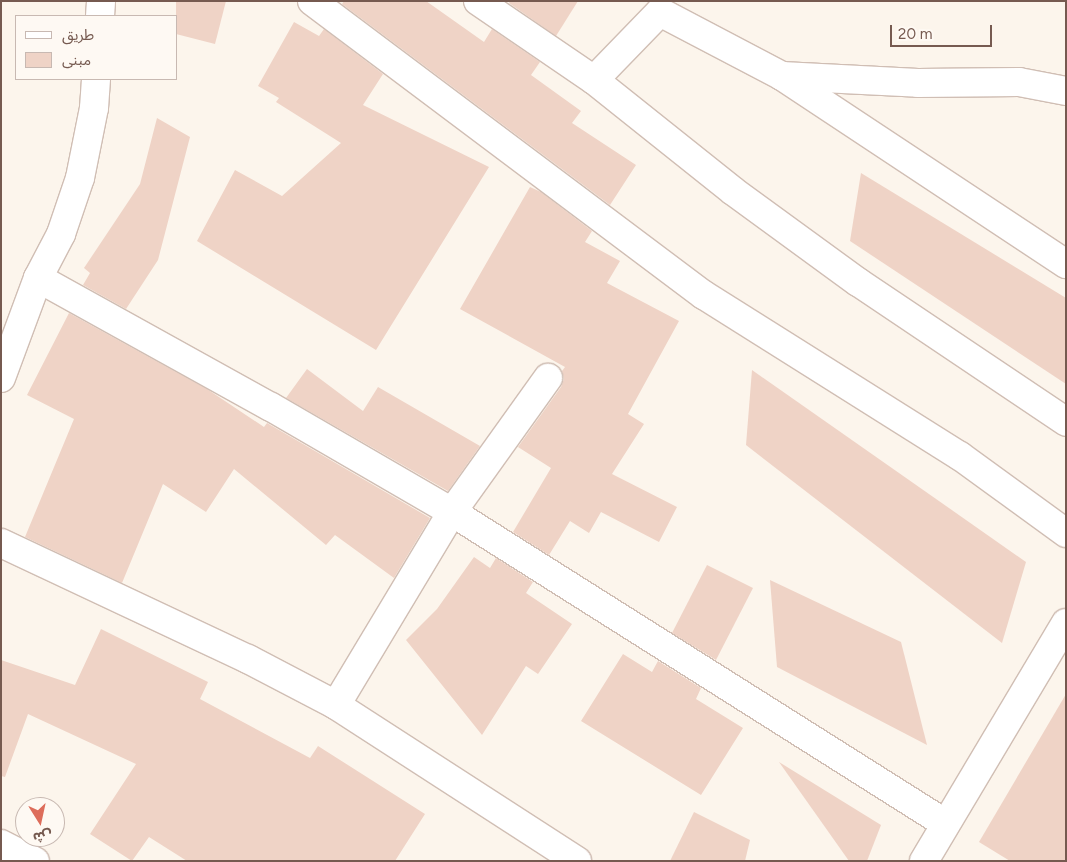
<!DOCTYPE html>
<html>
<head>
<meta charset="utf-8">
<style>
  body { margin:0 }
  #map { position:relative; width:1067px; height:862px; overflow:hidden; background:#fcf5ec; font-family:Figtree,"Noto Sans Arabic",sans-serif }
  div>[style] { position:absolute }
  .building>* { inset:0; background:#efd3c6 }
  .roads { filter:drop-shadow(1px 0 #d0beb4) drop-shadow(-1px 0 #d0beb4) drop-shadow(0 1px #d0beb4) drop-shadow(0 -1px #d0beb4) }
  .minor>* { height:28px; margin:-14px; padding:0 14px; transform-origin:14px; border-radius:14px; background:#fff }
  span { translate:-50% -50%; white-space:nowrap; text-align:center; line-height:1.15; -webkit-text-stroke:5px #fef9f3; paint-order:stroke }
  .frame { position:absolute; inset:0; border:2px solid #765a50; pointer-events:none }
  .legend { position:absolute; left:15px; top:15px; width:162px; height:65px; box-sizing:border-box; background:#fef9f3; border:1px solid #c8b9b2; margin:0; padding:6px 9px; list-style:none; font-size:15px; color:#765a50 }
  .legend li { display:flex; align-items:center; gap:10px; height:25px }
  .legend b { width:25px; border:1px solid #c8b9b2 }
  .north { position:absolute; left:15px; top:797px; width:50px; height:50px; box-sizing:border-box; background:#fef9f3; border:1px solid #c8b9b2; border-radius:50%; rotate:170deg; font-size:14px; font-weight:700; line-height:20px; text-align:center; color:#765a50 }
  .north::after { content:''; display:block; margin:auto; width:18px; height:22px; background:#dd6d5b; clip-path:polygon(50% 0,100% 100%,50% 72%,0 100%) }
  .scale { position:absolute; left:890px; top:25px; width:102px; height:22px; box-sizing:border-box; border:2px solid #765a50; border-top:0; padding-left:6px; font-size:15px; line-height:18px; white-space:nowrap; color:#765a50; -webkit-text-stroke:4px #fef9f3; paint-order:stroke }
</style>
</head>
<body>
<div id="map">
  <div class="building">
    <i style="clip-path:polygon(176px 1px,226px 1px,215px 44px,176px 34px)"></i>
    <i style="clip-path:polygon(344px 1px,426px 1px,484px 42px,492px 29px,540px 62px,531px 75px,581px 111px,572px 123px,636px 165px,610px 205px,342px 4px)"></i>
    <i style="clip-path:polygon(510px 1px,578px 1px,556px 36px,509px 3px)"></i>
    <i style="clip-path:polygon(294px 22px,319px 36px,324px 29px,383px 74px,363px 105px,489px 167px,376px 350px,197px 241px,235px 170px,282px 196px,341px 143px,276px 102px,279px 98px,258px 86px)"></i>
    <i style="clip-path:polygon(157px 118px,190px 137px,158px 260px,126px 309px,83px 285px,90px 273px,84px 268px,140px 184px)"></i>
    <i style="clip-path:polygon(861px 173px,1066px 298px,1066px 384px,850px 241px)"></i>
    <i style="clip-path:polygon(530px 187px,541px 192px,592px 231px,585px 242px,620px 261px,607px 283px,679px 321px,628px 414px,644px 424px,612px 474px,677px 507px,659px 542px,601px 512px,589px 533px,570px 521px,549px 555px,513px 532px,551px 468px,518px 447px,561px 387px,564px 379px,562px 371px,565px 367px,460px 309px)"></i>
    <i style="clip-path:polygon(69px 313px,207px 389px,264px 427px,267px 423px,430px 518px,394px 578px,335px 535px,326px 545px,234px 469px,206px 512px,163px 484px,122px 583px,25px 537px,74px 419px,27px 395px)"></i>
    <i style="clip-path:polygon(307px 369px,363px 411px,378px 387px,480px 446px,448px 491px,286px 398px)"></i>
    <i style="clip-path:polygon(752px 370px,1026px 562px,1002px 643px,746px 445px)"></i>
    <i style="clip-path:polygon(474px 557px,490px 568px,496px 558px,533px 582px,526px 593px,572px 624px,538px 674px,526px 666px,482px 735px,406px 640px,437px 609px)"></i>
    <i style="clip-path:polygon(707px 565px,753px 588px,716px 660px,672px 633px)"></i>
    <i style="clip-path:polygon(770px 580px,901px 642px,927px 745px,777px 667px)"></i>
    <i style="clip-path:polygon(101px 629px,208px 682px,200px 699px,310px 758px,318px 746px,425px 814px,395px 861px,187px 861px,149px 837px,132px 861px,90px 834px,136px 764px,28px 714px,5px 777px,1px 776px,1px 660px,75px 685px)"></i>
    <i style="clip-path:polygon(623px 654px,652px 672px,658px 661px,701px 688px,696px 699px,743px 728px,701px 795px,581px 721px)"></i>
    <i style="clip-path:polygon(1066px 694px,1066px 861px,1010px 861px,979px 842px)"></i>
    <i style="clip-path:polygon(779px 762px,881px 825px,867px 861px,849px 861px)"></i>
    <i style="clip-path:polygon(694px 812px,750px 840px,745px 861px,670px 861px)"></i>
  </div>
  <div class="roads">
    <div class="minor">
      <i style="left:312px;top:1px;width:490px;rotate:36.9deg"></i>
      <i style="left:704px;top:295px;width:302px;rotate:32.2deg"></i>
      <i style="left:960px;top:456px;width:131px;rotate:36deg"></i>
      <i style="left:478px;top:1px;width:140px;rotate:34.3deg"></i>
      <i style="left:594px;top:80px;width:95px;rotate:-45.9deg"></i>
      <i style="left:660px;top:12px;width:138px;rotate:27.7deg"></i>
      <i style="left:782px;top:76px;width:136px;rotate:2.9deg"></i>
      <i style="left:918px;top:83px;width:101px;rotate:-0.6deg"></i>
      <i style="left:1019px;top:82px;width:48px;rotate:10.8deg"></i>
      <i style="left:100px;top:16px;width:15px;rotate:-86deg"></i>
      <i style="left:782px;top:76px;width:341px;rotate:33.5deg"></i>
      <i style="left:594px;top:80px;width:178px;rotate:38.6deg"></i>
      <i style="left:733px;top:191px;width:155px;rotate:36.1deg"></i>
      <i style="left:858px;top:282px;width:251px;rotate:33.9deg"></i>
      <i style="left:38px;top:278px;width:266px;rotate:29deg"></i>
      <i style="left:271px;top:407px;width:209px;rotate:30.1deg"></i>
      <i style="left:452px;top:512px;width:584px;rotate:32.28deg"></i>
      <i style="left:1px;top:378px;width:107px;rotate:-69.7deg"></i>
      <i style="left:38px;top:278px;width:50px;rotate:-62.4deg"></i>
      <i style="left:61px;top:234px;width:59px;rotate:-71.3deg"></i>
      <i style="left:80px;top:178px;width:71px;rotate:-78.7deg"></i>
      <i style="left:94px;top:108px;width:29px;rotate:-86deg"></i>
      <i style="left:1px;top:543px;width:273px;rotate:25.2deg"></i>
      <i style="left:248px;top:659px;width:99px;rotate:27.6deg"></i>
      <i style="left:336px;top:705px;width:287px;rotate:32.9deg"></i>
      <i style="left:336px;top:705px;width:225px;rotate:-59deg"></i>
      <i style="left:452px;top:512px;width:165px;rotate:-54.4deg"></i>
      <i style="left:1px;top:844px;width:38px;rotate:27deg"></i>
      <i style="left:924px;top:861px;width:277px;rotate:-59.2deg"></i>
    </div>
  </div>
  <div class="frame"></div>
  <ul class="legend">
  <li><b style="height:6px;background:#fff"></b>طريق</li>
  <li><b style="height:14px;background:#efd3c6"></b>مبنى</li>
  </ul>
  <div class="north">ش</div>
  <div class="scale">20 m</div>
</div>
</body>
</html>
